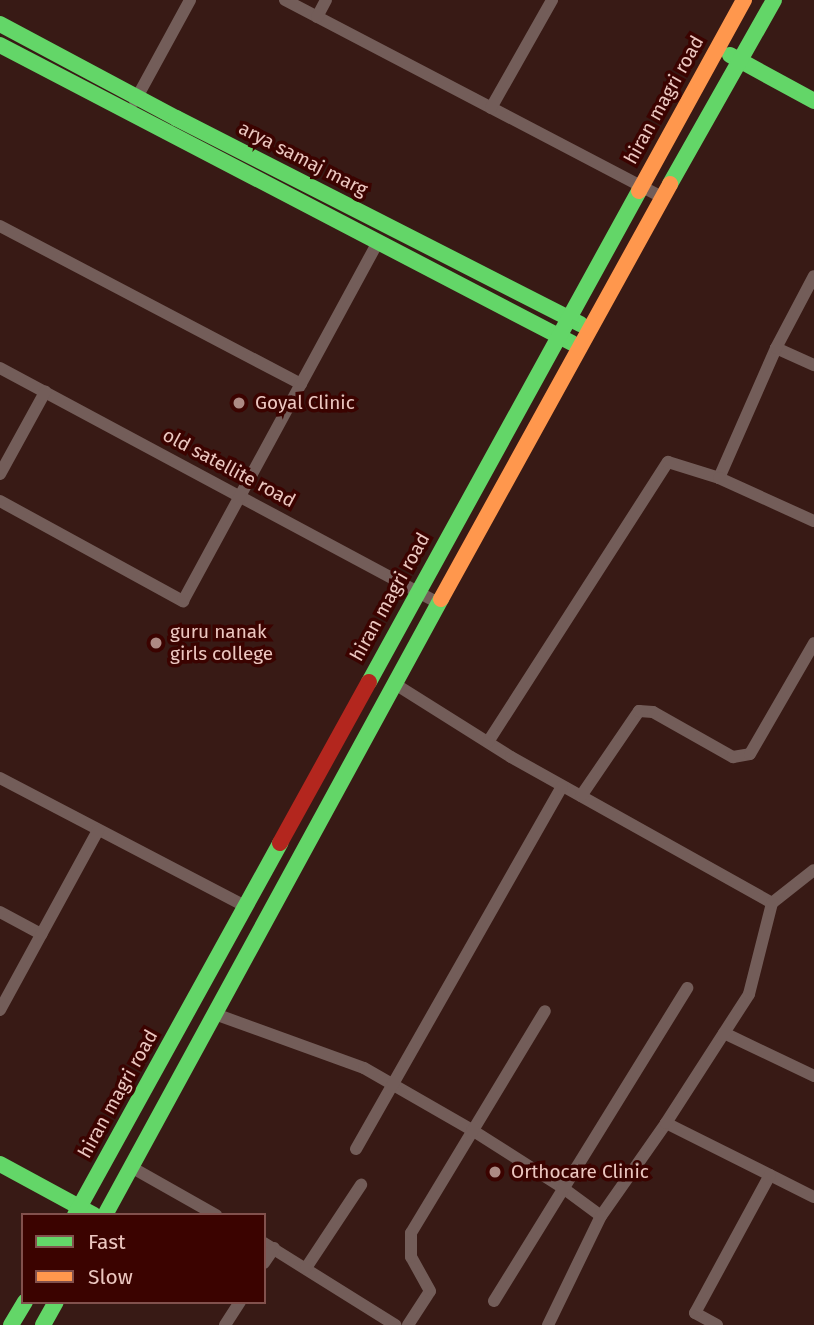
<!DOCTYPE html>
<html>
<head>
<meta charset="utf-8">
<style>
  body { margin:0 }
  #map { position:relative; width:814px; height:1325px; overflow:hidden; background:#381a15; font-family:"Fira Sans",sans-serif }
  div>[style] { position:absolute }
  .street>* { height:12px; margin:-6px; padding:0 6px; transform-origin:6px; border-radius:6px; background:#735d59 }
  .fast>* { height:16px; margin:-8px; padding:0 8px; transform-origin:8px; border-radius:8px; background:#63d668 }
  .slow>* { height:16px; margin:-8px; padding:0 8px; transform-origin:8px; border-radius:8px; background:#ff974d }
  .jam>* { height:16px; margin:-8px; padding:0 8px; transform-origin:8px; border-radius:8px; background:#b3261e }
  .dots>* { width:19px; height:19px; translate:-50% -50%; box-sizing:border-box; border:4px solid #3b0300; border-radius:50% }
  span { translate:-50% -50%; white-space:nowrap; text-align:center; line-height:1.15; -webkit-text-stroke:7px #3b0300; paint-order:stroke }
  .street-label { font-size:19px; color:#ecc7c0 }
  .poi-label { font-size:19px; color:#ecc7c0 }
  .left { translate:0 -50%; text-align:left }
  .legend { position:absolute; left:21px; top:1213px; width:245px; height:91px; box-sizing:border-box; background:#3b0300; border:2px solid #82514d; margin:0; padding:9px 12px; list-style:none; font-size:21px; color:#ecc7c0 }
  .legend li { display:flex; align-items:center; gap:14px; height:35px }
  .legend b { width:35px; border:2px solid #82514d }
</style>
</head>
<body>
<div id="map">
  <div class="street">
    <i style="left:285px;top:0;width:427px;rotate:27.6deg"></i>
    <i style="left:317px;top:17px;width:19px;rotate:-62deg"></i>
    <i style="left:135px;top:101px;width:115px;rotate:-61.4deg"></i>
    <i style="left:491px;top:108px;width:124px;rotate:-60.5deg"></i>
    <i style="left:0;top:226px;width:340px;rotate:27.7deg"></i>
    <i style="left:776px;top:348px;width:42px;rotate:24.1deg"></i>
    <i style="left:0;top:368px;width:498px;rotate:28.2deg"></i>
    <i style="left:0;top:474px;width:94px;rotate:-61.2deg"></i>
    <i style="left:719px;top:478px;width:142px;rotate:-66.3deg"></i>
    <i style="left:776px;top:348px;width:81px;rotate:-62.2deg"></i>
    <i style="left:0;top:501px;width:209px;rotate:28.7deg"></i>
    <i style="left:183px;top:601px;width:409px;rotate:-61.5deg"></i>
    <i style="left:395px;top:684px;width:137px;rotate:32.2deg"></i>
    <i style="left:511px;top:757px;width:299px;rotate:29.2deg"></i>
    <i style="left:772px;top:903px;width:53px;rotate:-38.2deg"></i>
    <i style="left:488px;top:742px;width:333px;rotate:-57.3deg"></i>
    <i style="left:668px;top:462px;width:53px;rotate:17.4deg"></i>
    <i style="left:719px;top:478px;width:104px;rotate:24.4deg"></i>
    <i style="left:0;top:778px;width:276px;rotate:27.6deg"></i>
    <i style="left:581px;top:796px;width:103px;rotate:-55.7deg"></i>
    <i style="left:639px;top:711px;width:14px;rotate:4deg"></i>
    <i style="left:653px;top:712px;width:92px;rotate:29.4deg"></i>
    <i style="left:733px;top:757px;width:17px;rotate:-10deg"></i>
    <i style="left:750px;top:754px;width:128px;rotate:-60deg"></i>
    <i style="left:0;top:912px;width:47px;rotate:28.2deg"></i>
    <i style="left:0;top:1010px;width:205px;rotate:-61.4deg"></i>
    <i style="left:215px;top:1014px;width:158px;rotate:19.9deg"></i>
    <i style="left:364px;top:1068px;width:125px;rotate:29.9deg"></i>
    <i style="left:472px;top:1130px;width:108px;rotate:32.5deg"></i>
    <i style="left:563px;top:1188px;width:47px;rotate:36.4deg"></i>
    <i style="left:601px;top:1216px;width:113px;rotate:-55deg"></i>
    <i style="left:666px;top:1123px;width:165px;rotate:26.6deg"></i>
    <i style="left:724px;top:1033px;width:100px;rotate:25.5deg"></i>
    <i style="left:666px;top:1123px;width:153px;rotate:-57.2deg"></i>
    <i style="left:749px;top:994px;width:94px;rotate:-75.8deg"></i>
    <i style="left:356px;top:1149px;width:417px;rotate:-60.4deg"></i>
    <i style="left:131px;top:1167px;width:98px;rotate:29.5deg"></i>
    <i style="left:264px;top:1243px;width:155px;rotate:32deg"></i>
    <i style="left:264px;top:1263px;width:18px;rotate:-56deg"></i>
    <i style="left:306px;top:1268px;width:100px;rotate:-56.5deg"></i>
    <i style="left:494px;top:1301px;width:368px;rotate:-58.3deg"></i>
    <i style="left:225px;top:1325px;width:27px;rotate:-57deg"></i>
    <i style="left:408px;top:1325px;width:40px;rotate:-57.1deg"></i>
    <i style="left:430px;top:1291px;width:39px;rotate:-119deg"></i>
    <i style="left:411px;top:1257px;width:24px;rotate:-90deg"></i>
    <i style="left:411px;top:1233px;width:259px;rotate:-58.9deg"></i>
    <i style="left:548px;top:1325px;width:121px;rotate:-64.1deg"></i>
    <i style="left:717px;top:1325px;width:25px;rotate:-151deg"></i>
    <i style="left:695px;top:1313px;width:157px;rotate:-61.5deg"></i>
  </div>
  <div class="fast">
    <i style="left:0;top:24px;width:200px;rotate:28.1deg"></i>
    <i style="left:176px;top:118px;width:454px;rotate:27deg"></i>
    <i style="left:0;top:45px;width:645px;rotate:27.52deg"></i>
    <i style="left:730px;top:55px;width:96px;rotate:28.7deg"></i>
    <i style="left:670px;top:184px;width:211px;rotate:-60.5deg"></i>
    <i style="left:369px;top:682px;width:560px;rotate:-61.19deg"></i>
    <i style="left:0;top:1164px;width:107px;rotate:28.5deg"></i>
    <i style="left:75px;top:1215px;width:425px;rotate:-61.1deg"></i>
    <i style="left:105px;top:1215px;width:702px;rotate:-61.39deg"></i>
    <i style="left:11px;top:1325px;width:27px;rotate:-59deg"></i>
    <i style="left:43px;top:1325px;width:26px;rotate:-61deg"></i>
  </div>
  <div class="slow">
    <i style="left:639px;top:191px;width:218px;rotate:-61.2deg"></i>
    <i style="left:441px;top:599px;width:474px;rotate:-61.1deg"></i>
  </div>
  <div class="jam">
    <i style="left:280px;top:843px;width:184px;rotate:-61.1deg"></i>
  </div>
  <div class="dots">
    <i style="left:239px;top:403px;background:#ad8a84"></i>
    <i style="left:156px;top:643px;background:#ad8a84"></i>
    <i style="left:495px;top:1172px;background:#ad8a84"></i>
  </div>
  <div class="street-label">
    <span style="left:664px;top:100px;rotate:-61deg">hiran magri road</span>
    <span style="left:303px;top:159px;rotate:27deg">arya samaj marg</span>
    <span style="left:229px;top:468px;rotate:28deg">old satellite road</span>
    <span style="left:390px;top:597px;rotate:-61deg">hiran magri road</span>
    <span style="left:118px;top:1094px;rotate:-61deg">hiran magri road</span>
  </div>
  <div class="poi-label">
    <span class="left" style="left:255px;top:403px">Goyal Clinic</span>
    <span class="left" style="left:170px;top:643px">guru nanak<br>girls college</span>
    <span class="left" style="left:511px;top:1172px">Orthocare Clinic</span>
  </div>
  <ul class="legend">
  <li><b style="height:9px;background:#63d668"></b>Fast</li>
  <li><b style="height:9px;background:#ff974d"></b>Slow</li>
  </ul>
</div>
</body>
</html>
